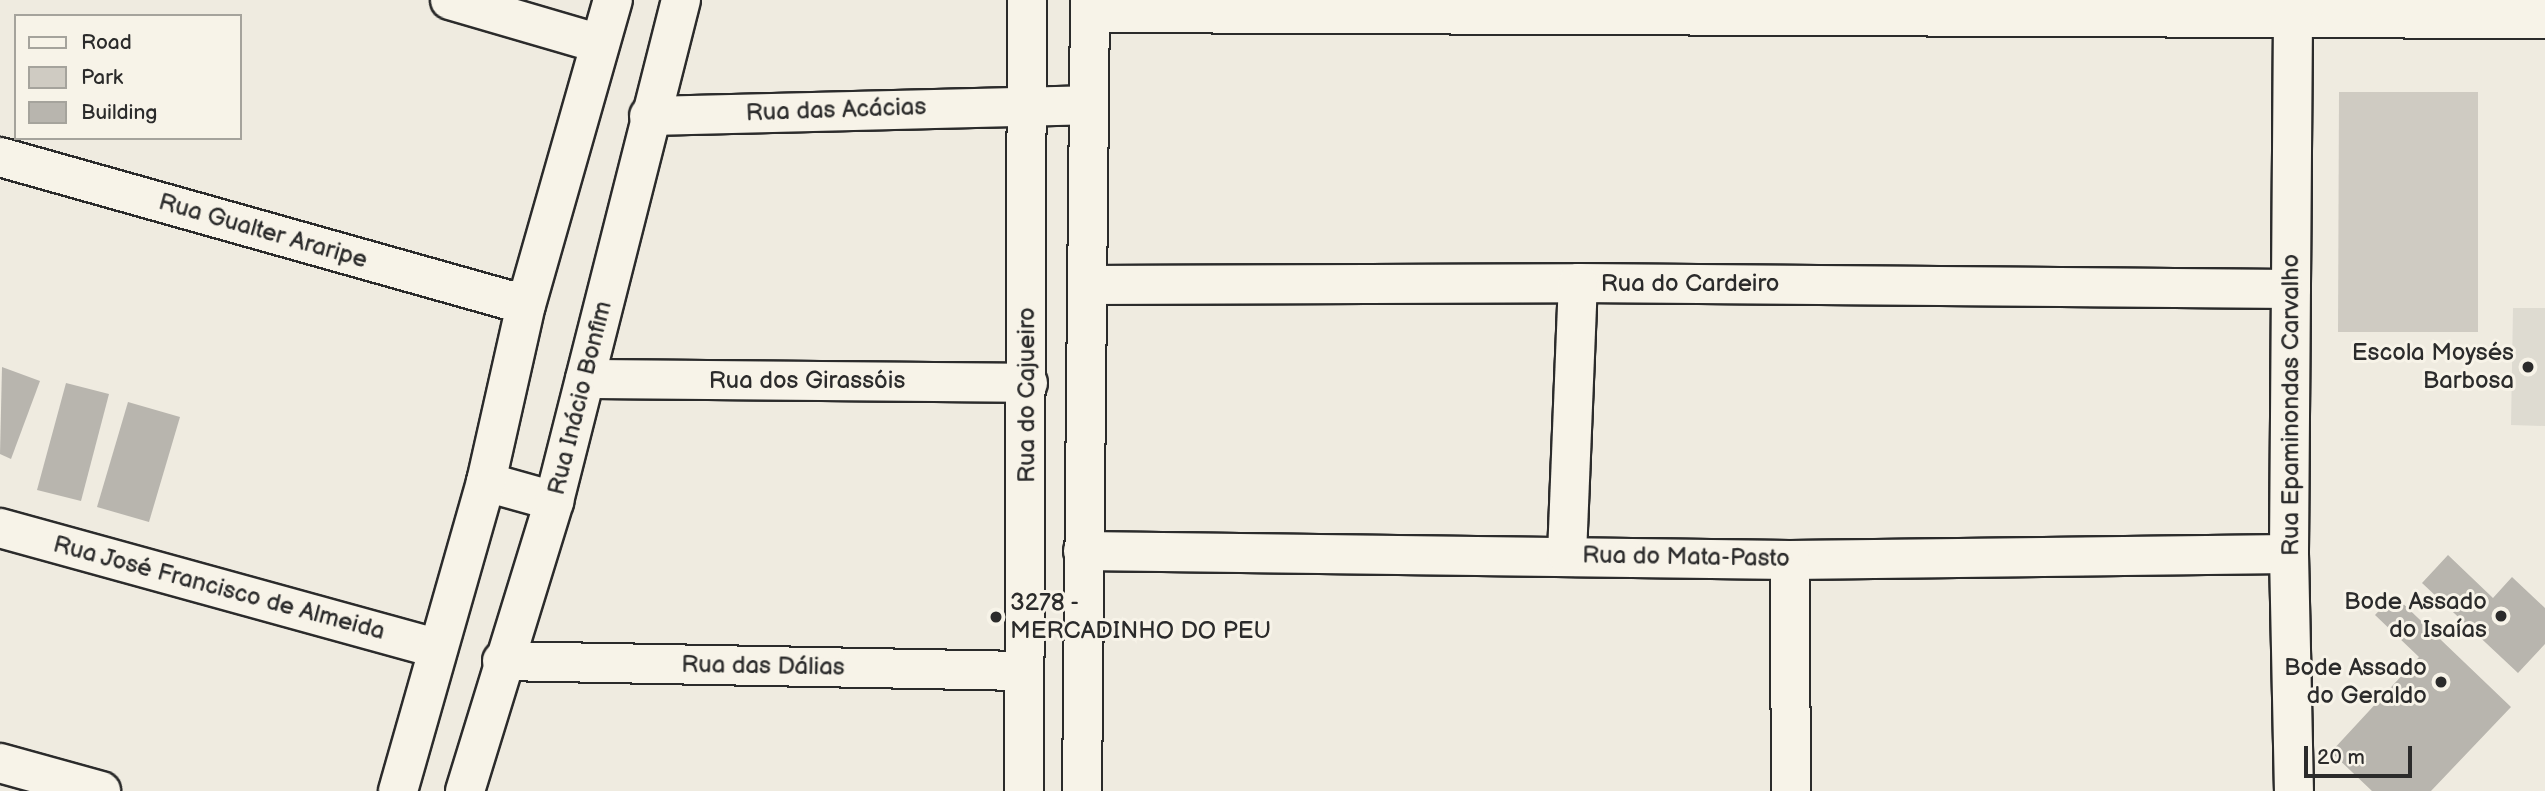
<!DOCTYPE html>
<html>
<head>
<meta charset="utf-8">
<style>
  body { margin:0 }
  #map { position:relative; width:2545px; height:791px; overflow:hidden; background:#efebe0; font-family:"Balsamiq Sans",sans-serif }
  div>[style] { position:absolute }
  .built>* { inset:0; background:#dedbd1 }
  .green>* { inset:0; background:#cfcbc2 }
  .building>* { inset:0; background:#b8b5ae }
  .roads { filter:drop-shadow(2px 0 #2b2b2b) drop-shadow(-2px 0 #2b2b2b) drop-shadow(0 2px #2b2b2b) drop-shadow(0 -2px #2b2b2b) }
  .minor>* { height:38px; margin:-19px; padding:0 19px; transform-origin:19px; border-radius:19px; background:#f7f3e8 }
  .dots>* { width:19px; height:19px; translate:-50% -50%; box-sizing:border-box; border:4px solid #f7f3e8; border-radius:50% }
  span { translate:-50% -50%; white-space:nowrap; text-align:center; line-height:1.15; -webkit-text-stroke:6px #f7f3e8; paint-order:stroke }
  .street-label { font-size:24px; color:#2b2b2b }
  .poi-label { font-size:24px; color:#2b2b2b }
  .right { translate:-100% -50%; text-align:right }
  .left { translate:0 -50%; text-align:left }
  .legend { position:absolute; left:14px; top:14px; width:228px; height:126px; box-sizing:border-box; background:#f7f3e8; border:2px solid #a5a39c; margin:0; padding:9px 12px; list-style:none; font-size:21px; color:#2b2b2b }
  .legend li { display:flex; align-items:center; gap:14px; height:35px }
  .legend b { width:35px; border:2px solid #a5a39c }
  .scale { position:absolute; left:2304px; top:746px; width:108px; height:32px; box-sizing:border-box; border:4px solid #2b2b2b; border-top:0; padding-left:9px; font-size:21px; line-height:24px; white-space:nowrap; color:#2b2b2b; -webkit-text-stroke:5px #f7f3e8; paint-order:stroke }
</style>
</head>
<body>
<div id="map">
  <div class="built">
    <i style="clip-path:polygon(2513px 308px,2545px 308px,2545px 426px,2511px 425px)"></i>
  </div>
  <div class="green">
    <i style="clip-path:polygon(2339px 92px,2478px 92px,2478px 332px,2338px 332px)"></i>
  </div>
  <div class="building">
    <i style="clip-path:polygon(2px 367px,40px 381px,11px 459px,0 454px)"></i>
    <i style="clip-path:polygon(66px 383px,109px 394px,81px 501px,37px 490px)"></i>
    <i style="clip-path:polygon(128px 402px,180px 417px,149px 522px,97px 507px)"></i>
    <i style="clip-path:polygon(2448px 555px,2493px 598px,2512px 577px,2545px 608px,2545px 644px,2518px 673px,2422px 583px)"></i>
    <i style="clip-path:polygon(2394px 595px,2511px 707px,2431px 791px,2372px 791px,2331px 752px,2419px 657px,2375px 615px)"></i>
  </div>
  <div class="roads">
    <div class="minor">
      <i style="left:450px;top:0;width:156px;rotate:16.3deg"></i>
      <i style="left:1090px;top:13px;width:1455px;rotate:0.24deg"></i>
      <i style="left:2293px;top:18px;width:536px;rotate:90.43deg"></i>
      <i style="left:2289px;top:554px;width:237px;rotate:88.8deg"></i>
      <i style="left:649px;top:116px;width:439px;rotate:-1.4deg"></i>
      <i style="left:0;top:157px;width:546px;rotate:15.71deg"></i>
      <i style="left:1088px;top:285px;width:490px;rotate:-0.2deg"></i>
      <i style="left:1578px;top:283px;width:713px;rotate:0.48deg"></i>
      <i style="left:585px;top:379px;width:443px;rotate:0.5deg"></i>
      <i style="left:486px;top:482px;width:71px;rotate:15.6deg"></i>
      <i style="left:0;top:528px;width:453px;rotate:15.4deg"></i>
      <i style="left:1083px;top:551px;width:707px;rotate:0.73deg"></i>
      <i style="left:1790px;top:560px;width:499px;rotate:-0.7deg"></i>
      <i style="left:1567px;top:555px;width:272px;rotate:-87.7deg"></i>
      <i style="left:1790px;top:560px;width:231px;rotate:89.8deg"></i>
      <i style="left:502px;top:661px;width:522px;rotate:1.1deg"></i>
      <i style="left:0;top:763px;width:105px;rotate:15.5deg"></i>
      <i style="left:398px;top:791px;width:321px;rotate:-74.1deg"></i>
      <i style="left:486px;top:482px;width:181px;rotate:-77.3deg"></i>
      <i style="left:526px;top:305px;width:317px;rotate:-74.1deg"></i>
      <i style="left:465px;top:791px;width:303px;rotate:-72.9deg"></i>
      <i style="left:554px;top:501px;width:517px;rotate:-75.78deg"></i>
      <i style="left:1024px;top:791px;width:791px;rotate:-89.78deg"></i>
      <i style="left:1082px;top:791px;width:791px;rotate:-89.42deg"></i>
    </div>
  </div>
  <div class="dots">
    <i style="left:2528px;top:367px;background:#2b2b2b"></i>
    <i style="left:2501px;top:616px;background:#2b2b2b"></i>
    <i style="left:996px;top:617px;background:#2b2b2b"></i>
    <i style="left:2441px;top:682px;background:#2b2b2b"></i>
  </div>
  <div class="street-label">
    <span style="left:836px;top:110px;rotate:-2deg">Rua das Acácias</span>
    <span style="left:263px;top:231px;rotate:16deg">Rua Gualter Araripe</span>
    <span style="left:1690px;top:284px">Rua do Cardeiro</span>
    <span style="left:807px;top:381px">Rua dos Girassóis</span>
    <span style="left:1027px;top:395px;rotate:-90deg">Rua do Cajueiro</span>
    <span style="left:580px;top:398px;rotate:-76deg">Rua Inácio Bonfim</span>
    <span style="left:2291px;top:405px;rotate:-90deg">Rua Epaminondas Carvalho</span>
    <span style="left:1686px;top:557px;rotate:1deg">Rua do Mata-Pasto</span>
    <span style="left:219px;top:588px;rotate:15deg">Rua José Francisco de Almeida</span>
    <span style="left:763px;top:666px;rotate:1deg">Rua das Dálias</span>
  </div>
  <div class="poi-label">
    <span class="right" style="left:2514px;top:367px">Escola Moysés<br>Barbosa</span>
    <span class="right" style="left:2487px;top:616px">Bode Assado<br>do Isaías</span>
    <span class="left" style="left:1010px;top:617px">3278 -<br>MERCADINHO DO PEU</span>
    <span class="right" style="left:2427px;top:682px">Bode Assado<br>do Geraldo</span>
  </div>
  <ul class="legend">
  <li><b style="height:9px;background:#f7f3e8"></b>Road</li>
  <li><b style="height:19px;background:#cfcbc2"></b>Park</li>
  <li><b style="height:19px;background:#b8b5ae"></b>Building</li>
  </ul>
  <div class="scale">20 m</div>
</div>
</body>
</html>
